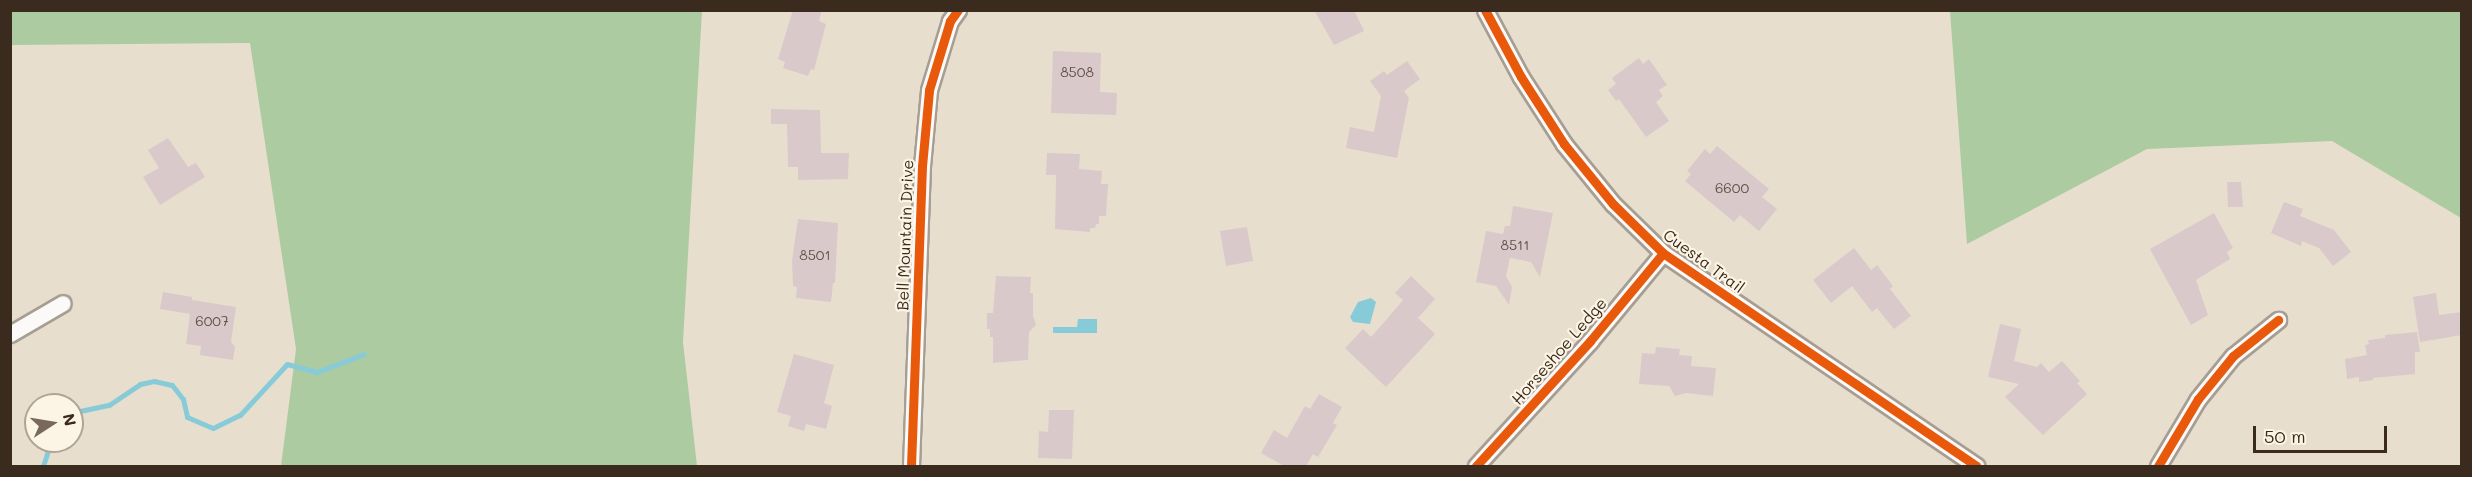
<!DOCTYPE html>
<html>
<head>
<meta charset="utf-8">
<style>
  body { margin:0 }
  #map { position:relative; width:2472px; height:477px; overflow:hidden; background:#e8dece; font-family:Mali,sans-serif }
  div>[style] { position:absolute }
  .forest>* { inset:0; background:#adcba0 }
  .water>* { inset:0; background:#88cbd8 }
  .stream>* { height:5px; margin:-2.5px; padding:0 2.5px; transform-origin:2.5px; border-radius:2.5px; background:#88cbd8 }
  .building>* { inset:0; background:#d9c9ca }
  .roads { filter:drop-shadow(2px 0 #a69e93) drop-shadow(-2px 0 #a69e93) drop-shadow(0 2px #a69e93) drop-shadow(0 -2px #a69e93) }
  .minor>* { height:15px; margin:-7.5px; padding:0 7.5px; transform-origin:7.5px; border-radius:7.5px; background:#fcfaf8 }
  .cycleway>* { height:9px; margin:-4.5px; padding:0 4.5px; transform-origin:4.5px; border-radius:4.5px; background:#e8590c }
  span { translate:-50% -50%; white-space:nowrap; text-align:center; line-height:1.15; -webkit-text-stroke:4.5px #fcf5e5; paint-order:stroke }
  .number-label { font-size:14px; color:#625249 }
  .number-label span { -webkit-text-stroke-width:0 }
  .street-label { font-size:16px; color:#3b2a1e }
  .frame { position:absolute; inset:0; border:12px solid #3b2a1e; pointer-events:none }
  .north { position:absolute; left:24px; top:393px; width:60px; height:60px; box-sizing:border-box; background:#fcf5e5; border:2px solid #afa495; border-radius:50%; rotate:78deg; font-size:16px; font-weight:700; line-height:24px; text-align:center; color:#3b2a1e }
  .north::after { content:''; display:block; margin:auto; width:21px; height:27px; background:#78695c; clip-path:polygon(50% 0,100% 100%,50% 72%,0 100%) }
  .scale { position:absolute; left:2253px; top:426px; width:134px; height:27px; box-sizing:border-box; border:3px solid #3b2a1e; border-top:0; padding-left:8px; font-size:18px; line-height:21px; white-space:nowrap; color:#3b2a1e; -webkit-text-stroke:4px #fcf5e5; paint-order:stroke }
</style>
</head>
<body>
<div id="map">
  <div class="forest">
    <i style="clip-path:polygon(10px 11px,702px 11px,683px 342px,697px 466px,281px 466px,296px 349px,250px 43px,11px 45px)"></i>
    <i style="clip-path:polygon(1950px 11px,2461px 11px,2461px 218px,2332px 141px,2147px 149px,1967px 244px)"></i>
  </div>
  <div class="water">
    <i style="clip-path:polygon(1371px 298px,1376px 302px,1370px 324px,1353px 322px,1350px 317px,1358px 302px)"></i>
    <i style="clip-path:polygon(1078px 319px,1097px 319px,1097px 333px,1053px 333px,1053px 327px,1077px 327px)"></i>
  </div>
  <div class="stream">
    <i style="left:80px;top:411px;width:30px;rotate:-12deg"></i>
    <i style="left:109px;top:405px;width:37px;rotate:-34deg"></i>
    <i style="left:140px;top:384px;width:14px;rotate:-12deg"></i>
    <i style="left:154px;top:381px;width:18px;rotate:13deg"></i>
    <i style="left:172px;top:385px;width:18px;rotate:52deg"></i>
    <i style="left:183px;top:399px;width:18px;rotate:77deg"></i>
    <i style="left:187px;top:417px;width:28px;rotate:23deg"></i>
    <i style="left:213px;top:428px;width:30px;rotate:-26deg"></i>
    <i style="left:240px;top:415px;width:69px;rotate:-47.3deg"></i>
    <i style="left:287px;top:364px;width:31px;rotate:15deg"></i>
    <i style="left:317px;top:372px;width:50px;rotate:-21deg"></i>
    <i style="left:43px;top:466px;width:26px;rotate:-72deg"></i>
  </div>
  <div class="building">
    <i style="clip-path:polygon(793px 10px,822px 10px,819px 21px,826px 24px,814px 70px,811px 69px,808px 76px,783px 68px,785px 62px,778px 59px)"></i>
    <i style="clip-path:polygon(1314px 10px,1354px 10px,1364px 31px,1334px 45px)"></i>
    <i style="clip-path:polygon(1053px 51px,1101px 53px,1100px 92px,1117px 93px,1116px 115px,1051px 113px)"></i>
    <i style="clip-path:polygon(1639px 58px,1643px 64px,1649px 59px,1667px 85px,1659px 90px,1663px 96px,1656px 102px,1669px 121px,1646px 137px,1619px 99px,1616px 101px,1608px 90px,1616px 84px,1612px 78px)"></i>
    <i style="clip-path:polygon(1407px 61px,1420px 79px,1404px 91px,1409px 98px,1397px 158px,1346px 148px,1350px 127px,1374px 132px,1381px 96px,1370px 81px,1384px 71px,1387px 75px)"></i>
    <i style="clip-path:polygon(771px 109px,820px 110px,821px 153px,849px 153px,848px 179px,798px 180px,798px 167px,788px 167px,787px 124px,771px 124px)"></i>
    <i style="clip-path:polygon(168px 138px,188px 167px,196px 163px,205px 177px,160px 205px,143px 177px,159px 168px,148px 150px)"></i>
    <i style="clip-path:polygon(1717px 146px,1769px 189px,1762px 197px,1777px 209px,1759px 231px,1740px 215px,1734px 222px,1685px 181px,1691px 174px,1687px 171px,1705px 149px,1710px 154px)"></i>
    <i style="clip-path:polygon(1047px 153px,1080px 154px,1079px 169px,1102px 171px,1101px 184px,1108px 184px,1106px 216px,1099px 216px,1099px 224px,1096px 224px,1095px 228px,1090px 228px,1090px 232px,1055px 229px,1056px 175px,1046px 175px)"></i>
    <i style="clip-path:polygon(2227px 182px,2241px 182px,2243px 207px,2228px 207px)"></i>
    <i style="clip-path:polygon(2284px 202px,2303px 209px,2300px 216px,2334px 230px,2351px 252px,2333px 266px,2319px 248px,2302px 241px,2301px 246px,2271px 233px)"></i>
    <i style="clip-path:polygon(1513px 206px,1553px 213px,1540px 277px,1531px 262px,1510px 258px,1506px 276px,1512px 287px,1509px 305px,1496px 286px,1476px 282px,1486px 231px,1503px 234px,1505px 226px,1510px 226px)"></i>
    <i style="clip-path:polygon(2214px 213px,2233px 248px,2227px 252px,2230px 259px,2196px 280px,2208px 315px,2191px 325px,2150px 249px)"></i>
    <i style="clip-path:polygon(798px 219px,838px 223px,835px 283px,833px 283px,831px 302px,796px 298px,797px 287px,793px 286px,792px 261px)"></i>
    <i style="clip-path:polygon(1247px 227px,1253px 261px,1226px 266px,1220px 231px)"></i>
    <i style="clip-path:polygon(1854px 248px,1871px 270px,1877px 265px,1893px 286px,1890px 289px,1911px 316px,1894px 329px,1877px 308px,1872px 312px,1852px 286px,1831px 303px,1813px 280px)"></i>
    <i style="clip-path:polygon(996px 276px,1031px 277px,1030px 293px,1033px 293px,1033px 316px,1036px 325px,1029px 332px,1028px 360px,993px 363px,993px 337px,990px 337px,990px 329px,987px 329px,987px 313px,993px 313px)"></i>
    <i style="clip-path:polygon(1411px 276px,1435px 299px,1418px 318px,1435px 334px,1386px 387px,1345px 348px,1363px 329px,1371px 337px,1387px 319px,1403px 300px,1395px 293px)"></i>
    <i style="clip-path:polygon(163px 292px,192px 297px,192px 300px,236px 307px,231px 342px,235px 347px,233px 360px,200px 355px,201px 346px,186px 344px,190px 314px,160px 309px)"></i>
    <i style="clip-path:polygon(2436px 293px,2439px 315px,2462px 312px,2462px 335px,2420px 342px,2413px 297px)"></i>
    <i style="clip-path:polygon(2000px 324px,2021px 329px,2014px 361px,2037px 367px,2041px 363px,2049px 372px,2062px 361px,2080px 381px,2077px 383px,2087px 394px,2043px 435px,2005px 397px,2019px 384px,1988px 377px)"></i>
    <i style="clip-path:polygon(2417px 332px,2420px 352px,2415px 352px,2415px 374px,2373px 378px,2373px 380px,2359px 382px,2359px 377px,2347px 379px,2345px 359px,2367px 355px,2365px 345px,2369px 344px,2368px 340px,2385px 338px,2385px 335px)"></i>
    <i style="clip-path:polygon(1656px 347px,1680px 349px,1679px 355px,1692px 356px,1691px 366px,1716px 368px,1713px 396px,1686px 393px,1675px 396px,1669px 386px,1639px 384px,1642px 353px,1655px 354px)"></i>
    <i style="clip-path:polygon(794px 354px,834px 365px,824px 403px,832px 406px,826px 429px,806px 424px,804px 431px,788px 426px,791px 416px,777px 412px)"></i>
    <i style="clip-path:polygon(1319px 394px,1342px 407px,1333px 423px,1337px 425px,1318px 457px,1313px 454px,1306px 466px,1284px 466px,1261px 453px,1274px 430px,1287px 438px,1305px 406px,1310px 409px)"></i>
    <i style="clip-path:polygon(1049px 410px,1074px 410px,1072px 459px,1038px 458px,1039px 431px,1048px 432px)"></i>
  </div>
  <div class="roads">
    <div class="minor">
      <i style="left:1485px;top:10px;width:76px;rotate:61.8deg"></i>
      <i style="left:1521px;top:77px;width:80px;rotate:57.3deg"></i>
      <i style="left:1564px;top:144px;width:77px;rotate:50.8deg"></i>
      <i style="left:1613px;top:204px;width:70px;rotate:44.4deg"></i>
      <i style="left:1663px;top:253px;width:379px;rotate:34.2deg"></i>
      <i style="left:10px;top:334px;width:61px;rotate:-30.3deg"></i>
      <i style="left:911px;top:466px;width:300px;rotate:-87.9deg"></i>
      <i style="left:922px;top:166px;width:76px;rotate:-84.7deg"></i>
      <i style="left:929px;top:90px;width:72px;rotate:-73.1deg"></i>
      <i style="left:950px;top:21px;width:14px;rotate:-54deg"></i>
      <i style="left:1476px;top:466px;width:169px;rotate:-47.6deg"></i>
      <i style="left:1590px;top:341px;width:114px;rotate:-50.3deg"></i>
      <i style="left:2158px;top:466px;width:78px;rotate:-59.2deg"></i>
      <i style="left:2198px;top:399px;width:55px;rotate:-50.9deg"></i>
      <i style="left:2233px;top:356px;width:58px;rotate:-38.7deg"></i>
    </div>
  </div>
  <div class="cycleway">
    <i style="left:1485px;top:10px;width:76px;rotate:61.8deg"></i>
    <i style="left:1521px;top:77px;width:80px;rotate:57.3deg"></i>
    <i style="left:1564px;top:144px;width:77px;rotate:50.8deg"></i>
    <i style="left:1613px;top:204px;width:70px;rotate:44.4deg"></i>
    <i style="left:1663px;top:253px;width:379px;rotate:34.2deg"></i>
    <i style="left:911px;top:466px;width:300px;rotate:-87.9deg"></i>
    <i style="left:922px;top:166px;width:76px;rotate:-84.7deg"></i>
    <i style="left:929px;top:90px;width:72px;rotate:-73.1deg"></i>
    <i style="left:950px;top:21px;width:14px;rotate:-54deg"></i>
    <i style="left:1476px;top:466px;width:169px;rotate:-47.6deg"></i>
    <i style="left:1590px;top:341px;width:114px;rotate:-50.3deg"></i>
    <i style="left:2158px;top:466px;width:78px;rotate:-59.2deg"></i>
    <i style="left:2198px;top:399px;width:55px;rotate:-50.9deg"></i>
    <i style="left:2233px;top:356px;width:58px;rotate:-38.7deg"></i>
  </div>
  <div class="number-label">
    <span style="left:1077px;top:72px">8508</span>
    <span style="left:1732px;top:188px">6600</span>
    <span style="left:1515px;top:245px">8511</span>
    <span style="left:815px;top:255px">8501</span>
    <span style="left:212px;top:321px">6007</span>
  </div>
  <div class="street-label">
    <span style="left:905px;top:235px;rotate:-88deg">Bell Mountain Drive</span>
    <span style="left:1704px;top:261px;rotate:36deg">Cuesta Trail</span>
    <span style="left:1559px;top:351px;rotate:-49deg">Horseshoe Ledge</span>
  </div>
  <div class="frame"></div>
  <div class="north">N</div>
  <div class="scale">50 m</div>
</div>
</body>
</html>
